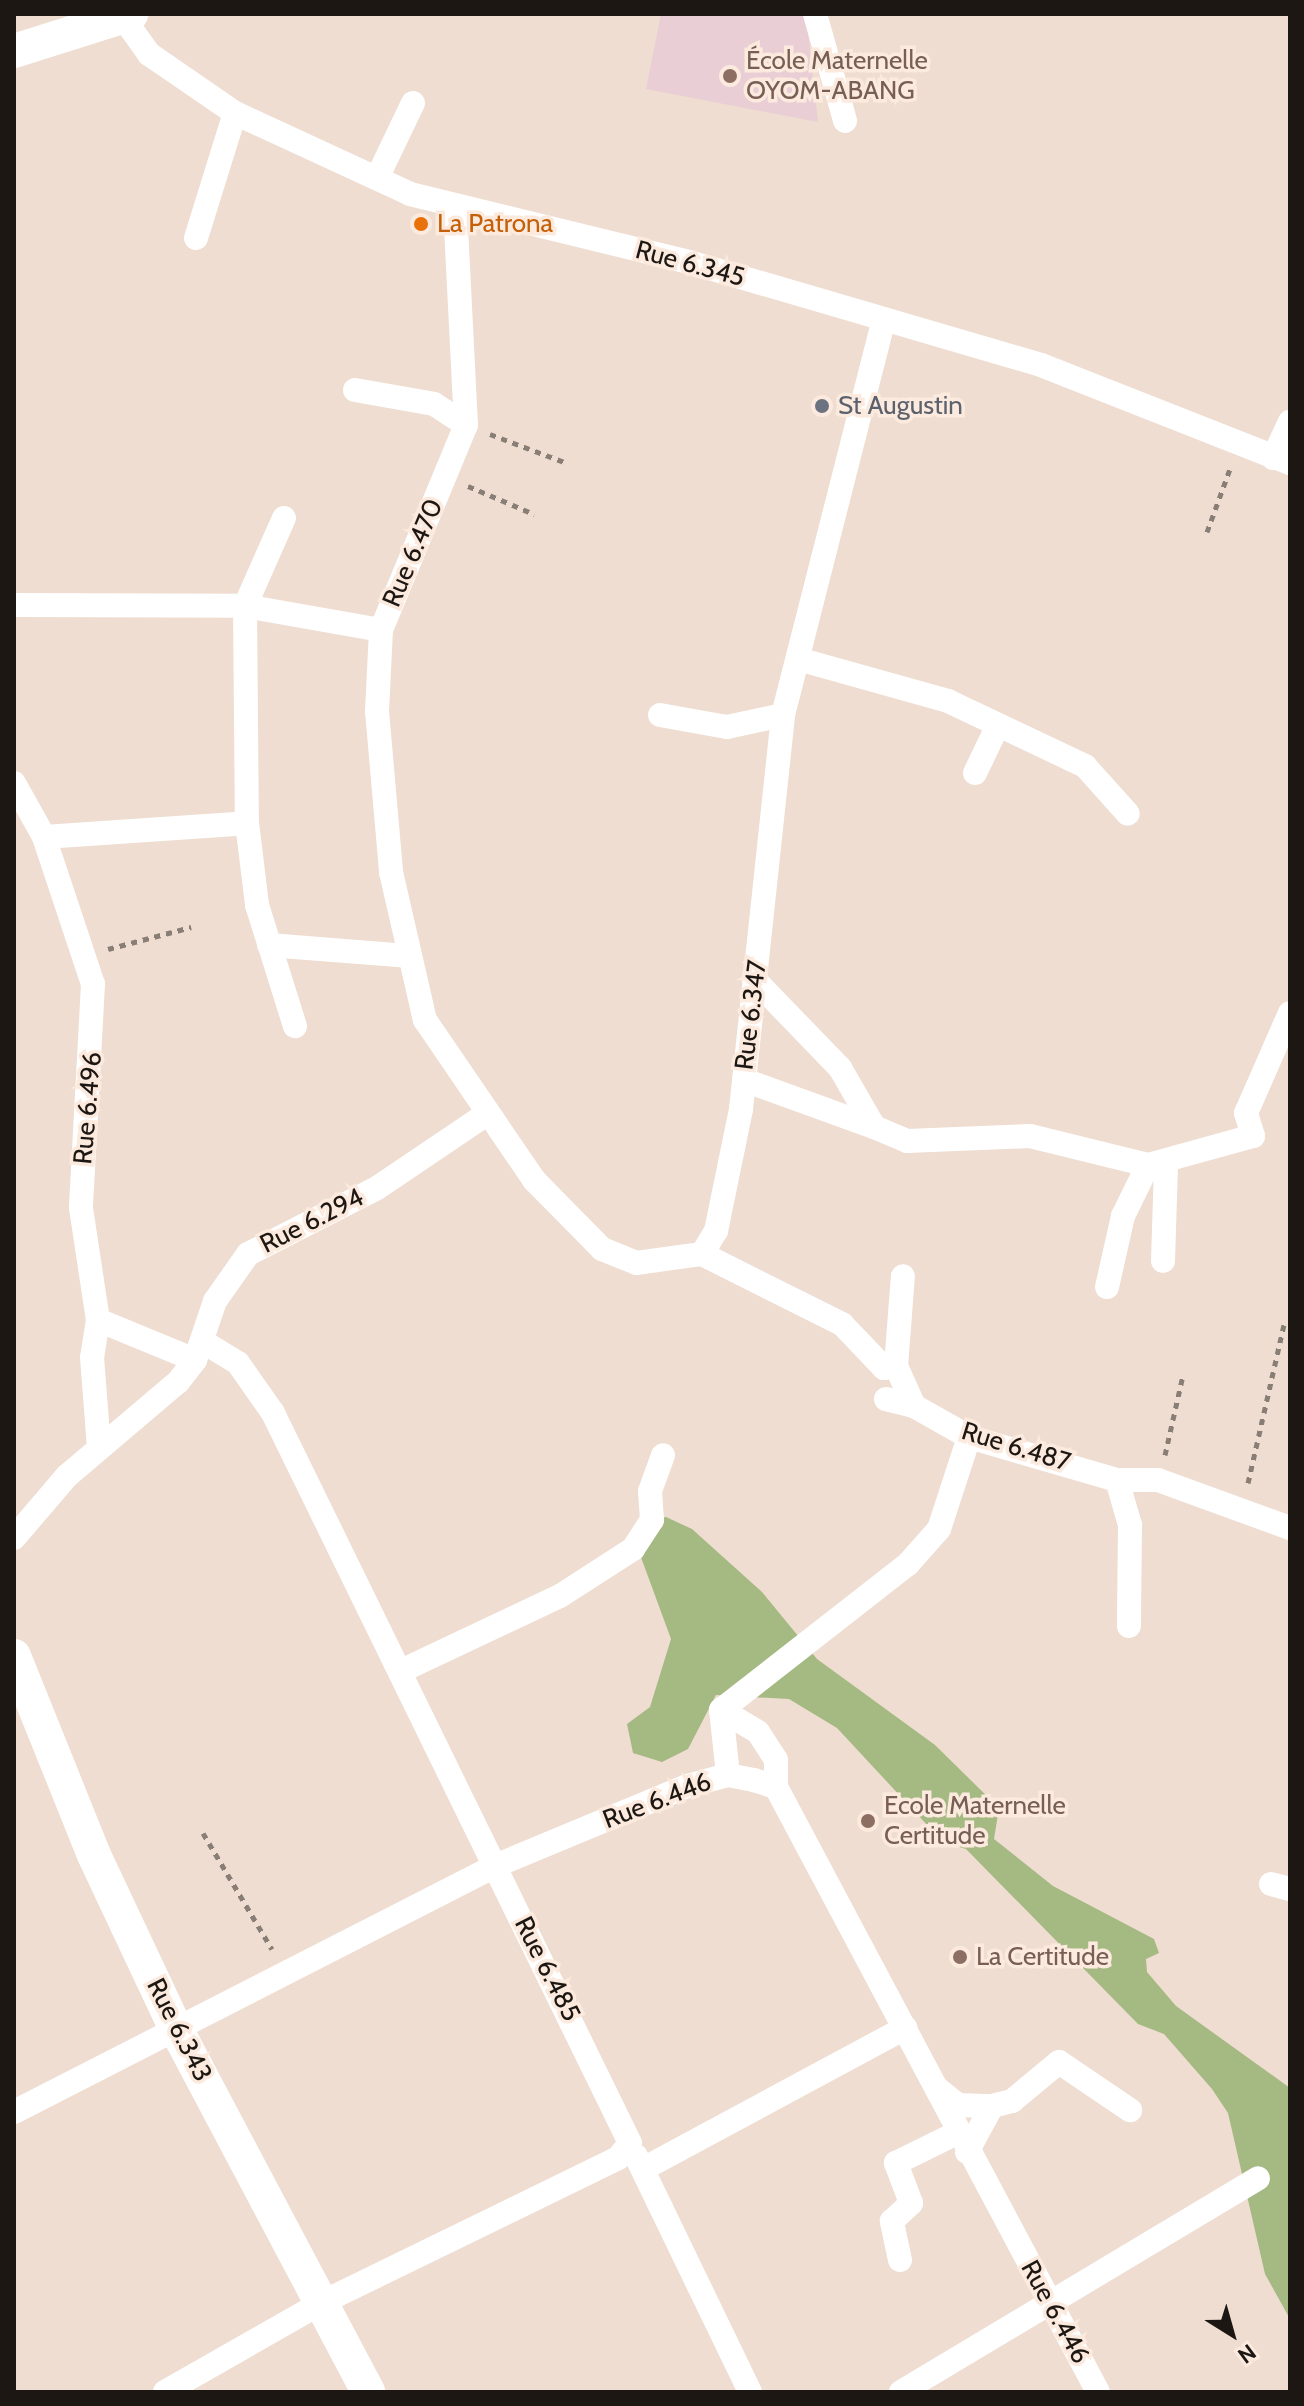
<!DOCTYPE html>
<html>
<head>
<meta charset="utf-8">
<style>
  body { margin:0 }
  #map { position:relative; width:1304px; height:2406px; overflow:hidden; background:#eeddd0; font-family:Cabin,sans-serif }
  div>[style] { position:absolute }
  .education>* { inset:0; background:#e9cfd5 }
  .forest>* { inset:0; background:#a5b983 }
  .path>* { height:5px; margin-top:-2.5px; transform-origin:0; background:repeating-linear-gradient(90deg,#897e75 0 6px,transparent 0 12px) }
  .street>* { height:24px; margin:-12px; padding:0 12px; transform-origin:12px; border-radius:12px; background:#fff }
  .secondary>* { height:34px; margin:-17px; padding:0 17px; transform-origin:17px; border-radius:17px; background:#fff }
  .dots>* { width:22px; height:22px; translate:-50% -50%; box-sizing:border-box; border:4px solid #fbeadd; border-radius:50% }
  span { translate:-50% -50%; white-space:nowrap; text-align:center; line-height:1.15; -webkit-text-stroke:7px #fbeadd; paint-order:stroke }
  .education-label { font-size:26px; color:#785e54 }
  .left { translate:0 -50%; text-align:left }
  .food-label { font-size:26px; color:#c56008 }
  .street-label { font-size:26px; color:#1d1713 }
  .worship-label { font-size:26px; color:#5b616d }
  .frame { position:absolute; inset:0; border:16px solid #1d1713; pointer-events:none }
  .north { position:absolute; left:1192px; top:2294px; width:80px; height:80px; -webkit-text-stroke:6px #fbeadd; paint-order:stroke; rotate:143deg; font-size:22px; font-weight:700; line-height:32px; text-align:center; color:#1d1713 }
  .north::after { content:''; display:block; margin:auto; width:28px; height:36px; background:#1d1713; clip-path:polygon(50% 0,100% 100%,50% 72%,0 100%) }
</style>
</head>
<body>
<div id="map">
  <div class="education">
    <i style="clip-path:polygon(661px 14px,806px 14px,818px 122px,646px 89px)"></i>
  </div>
  <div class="forest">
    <i style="clip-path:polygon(666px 1517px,692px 1529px,762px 1592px,817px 1659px,935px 1745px,999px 1808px,994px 1839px,1053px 1886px,1154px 1939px,1159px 1953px,1146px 1959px,1147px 1972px,1176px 2006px,1290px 2088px,1290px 2319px,1265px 2274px,1228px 2113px,1212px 2089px,1164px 2034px,1138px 2024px,966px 1849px,943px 1842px,837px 1728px,789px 1699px,716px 1695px,688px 1749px,662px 1762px,633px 1753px,627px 1724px,650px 1707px,671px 1639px,635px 1541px,652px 1520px)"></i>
  </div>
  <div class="path">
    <i style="left:490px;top:434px;width:79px;rotate:20.7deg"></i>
    <i style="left:468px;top:486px;width:72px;rotate:23deg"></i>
    <i style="left:1207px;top:532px;width:70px;rotate:-70deg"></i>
    <i style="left:108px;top:949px;width:86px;rotate:-14.8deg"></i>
    <i style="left:1165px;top:1455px;width:82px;rotate:-77.3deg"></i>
    <i style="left:1248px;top:1483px;width:163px;rotate:-77.2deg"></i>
    <i style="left:203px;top:1833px;width:135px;rotate:59.3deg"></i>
  </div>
  <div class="street">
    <i style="left:815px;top:14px;width:111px;rotate:74.3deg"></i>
    <i style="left:122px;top:16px;width:47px;rotate:54.6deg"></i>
    <i style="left:149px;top:54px;width:104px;rotate:34.5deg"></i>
    <i style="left:235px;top:113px;width:193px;rotate:24.8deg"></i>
    <i style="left:410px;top:194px;width:287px;rotate:13.7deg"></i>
    <i style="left:689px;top:262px;width:367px;rotate:16.3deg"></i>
    <i style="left:1041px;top:365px;width:268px;rotate:21.5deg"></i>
    <i style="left:378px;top:176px;width:81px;rotate:-64.4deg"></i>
    <i style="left:196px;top:238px;width:131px;rotate:-72.7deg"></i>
    <i style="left:355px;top:390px;width:80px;rotate:10deg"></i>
    <i style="left:434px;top:404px;width:38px;rotate:33deg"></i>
    <i style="left:1273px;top:458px;width:40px;rotate:-65deg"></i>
    <i style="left:284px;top:518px;width:96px;rotate:113.9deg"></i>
    <i style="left:245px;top:606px;width:217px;rotate:89.5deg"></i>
    <i style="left:247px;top:823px;width:83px;rotate:83deg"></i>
    <i style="left:257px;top:905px;width:127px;rotate:72.6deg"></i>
    <i style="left:14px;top:605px;width:231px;rotate:0.2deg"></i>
    <i style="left:245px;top:606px;width:138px;rotate:10deg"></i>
    <i style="left:381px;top:630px;width:222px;rotate:-67.5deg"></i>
    <i style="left:466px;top:425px;width:218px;rotate:-92.9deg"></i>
    <i style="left:381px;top:630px;width:81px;rotate:92.8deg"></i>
    <i style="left:377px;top:711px;width:162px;rotate:85deg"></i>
    <i style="left:391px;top:872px;width:152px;rotate:77.1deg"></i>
    <i style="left:425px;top:1020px;width:194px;rotate:55.7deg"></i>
    <i style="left:534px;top:1180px;width:97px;rotate:45.4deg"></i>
    <i style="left:602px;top:1249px;width:37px;rotate:22deg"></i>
    <i style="left:636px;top:1263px;width:67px;rotate:-7.8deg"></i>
    <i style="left:702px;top:1254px;width:27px;rotate:-59deg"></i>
    <i style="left:716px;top:1231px;width:125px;rotate:-78.4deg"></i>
    <i style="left:741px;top:1109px;width:396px;rotate:-83.9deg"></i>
    <i style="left:783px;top:715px;width:405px;rotate:-75.7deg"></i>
    <i style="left:798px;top:659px;width:156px;rotate:15.6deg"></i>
    <i style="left:948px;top:701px;width:152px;rotate:25.4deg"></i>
    <i style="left:1085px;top:766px;width:64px;rotate:48.1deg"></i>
    <i style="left:660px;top:715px;width:68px;rotate:10.2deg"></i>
    <i style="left:727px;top:727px;width:57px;rotate:-12.1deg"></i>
    <i style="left:975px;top:773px;width:51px;rotate:-64.4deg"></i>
    <i style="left:14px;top:783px;width:62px;rotate:60.9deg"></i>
    <i style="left:44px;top:837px;width:155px;rotate:71.6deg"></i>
    <i style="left:93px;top:984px;width:224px;rotate:93.1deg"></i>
    <i style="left:81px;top:1208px;width:113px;rotate:81.4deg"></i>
    <i style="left:98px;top:1320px;width:37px;rotate:99deg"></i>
    <i style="left:92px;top:1357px;width:90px;rotate:85.6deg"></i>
    <i style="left:44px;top:837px;width:203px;rotate:-3.9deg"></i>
    <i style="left:269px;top:945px;width:139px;rotate:4.5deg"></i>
    <i style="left:754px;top:979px;width:124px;rotate:46deg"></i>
    <i style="left:840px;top:1068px;width:68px;rotate:60deg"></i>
    <i style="left:874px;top:1127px;width:36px;rotate:23deg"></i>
    <i style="left:907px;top:1141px;width:123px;rotate:-2.3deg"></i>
    <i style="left:1030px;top:1136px;width:122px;rotate:13.8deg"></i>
    <i style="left:1148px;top:1165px;width:109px;rotate:-15.4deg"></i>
    <i style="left:1253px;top:1136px;width:24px;rotate:-107deg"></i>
    <i style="left:1246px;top:1113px;width:109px;rotate:-66.3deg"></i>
    <i style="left:744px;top:1080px;width:138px;rotate:19.9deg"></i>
    <i style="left:702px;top:1254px;width:157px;rotate:26.6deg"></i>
    <i style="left:842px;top:1324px;width:61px;rotate:46.3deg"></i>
    <i style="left:884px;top:1368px;width:12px;rotate:-9deg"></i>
    <i style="left:896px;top:1366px;width:44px;rotate:65.8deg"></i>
    <i style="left:914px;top:1406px;width:63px;rotate:29.4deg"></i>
    <i style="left:969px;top:1437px;width:154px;rotate:16.2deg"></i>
    <i style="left:1117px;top:1480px;width:41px"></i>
    <i style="left:1158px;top:1480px;width:140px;rotate:20deg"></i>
    <i style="left:1163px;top:1261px;width:98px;rotate:-88.2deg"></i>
    <i style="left:1107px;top:1287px;width:73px;rotate:-77.3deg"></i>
    <i style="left:1123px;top:1216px;width:57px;rotate:-63.9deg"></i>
    <i style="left:98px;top:1320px;width:105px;rotate:22.4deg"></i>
    <i style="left:896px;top:1366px;width:90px;rotate:-85.6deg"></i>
    <i style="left:886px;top:1399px;width:29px;rotate:14deg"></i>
    <i style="left:1117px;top:1480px;width:47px;rotate:73.9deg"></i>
    <i style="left:1130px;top:1525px;width:101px;rotate:90.6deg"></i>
    <i style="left:14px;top:1538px;width:82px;rotate:-49.5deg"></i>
    <i style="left:67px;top:1476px;width:145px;rotate:-40.3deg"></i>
    <i style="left:178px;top:1382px;width:28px;rotate:-52deg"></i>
    <i style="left:195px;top:1360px;width:62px;rotate:-71.3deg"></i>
    <i style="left:215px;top:1301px;width:57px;rotate:-54.9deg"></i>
    <i style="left:248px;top:1254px;width:145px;rotate:-27.1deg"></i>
    <i style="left:377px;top:1188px;width:134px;rotate:-34deg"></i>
    <i style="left:401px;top:1671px;width:176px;rotate:-25.3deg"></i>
    <i style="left:560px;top:1596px;width:87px;rotate:-32.8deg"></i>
    <i style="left:633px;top:1549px;width:35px;rotate:-57deg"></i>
    <i style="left:652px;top:1520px;width:29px;rotate:-94deg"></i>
    <i style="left:650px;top:1491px;width:38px;rotate:-70deg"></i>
    <i style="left:721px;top:1710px;width:43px;rotate:30.7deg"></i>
    <i style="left:758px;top:1732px;width:33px;rotate:57deg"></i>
    <i style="left:776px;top:1760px;width:27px;rotate:90deg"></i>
    <i style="left:728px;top:1775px;width:65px;rotate:-96.1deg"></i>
    <i style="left:721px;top:1710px;width:237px;rotate:-38deg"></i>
    <i style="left:908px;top:1564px;width:47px;rotate:-48.5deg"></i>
    <i style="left:939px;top:1529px;width:97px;rotate:-71.9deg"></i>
    <i style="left:1271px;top:1884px;width:20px;rotate:15deg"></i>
    <i style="left:938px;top:2089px;width:26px;rotate:39deg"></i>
    <i style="left:958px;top:2105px;width:34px;rotate:2deg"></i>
    <i style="left:992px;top:2106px;width:21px;rotate:-14deg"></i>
    <i style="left:1012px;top:2101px;width:61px;rotate:-39.7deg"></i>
    <i style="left:1059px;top:2062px;width:86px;rotate:34.1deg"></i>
    <i style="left:14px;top:2112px;width:540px;rotate:-27.09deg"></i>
    <i style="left:495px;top:1866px;width:208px;rotate:-22.6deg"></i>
    <i style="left:687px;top:1786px;width:42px;rotate:-15deg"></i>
    <i style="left:728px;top:1775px;width:26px;rotate:11deg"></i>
    <i style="left:754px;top:1780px;width:23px;rotate:18deg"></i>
    <i style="left:776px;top:1787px;width:685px;rotate:61.98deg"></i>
    <i style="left:967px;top:2152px;width:52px;rotate:-61.5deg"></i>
    <i style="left:636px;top:2156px;width:262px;rotate:64.2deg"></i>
    <i style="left:643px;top:2169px;width:298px;rotate:-28.3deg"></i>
    <i style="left:900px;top:2260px;width:40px;rotate:-102deg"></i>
    <i style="left:892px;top:2221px;width:26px;rotate:-43deg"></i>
    <i style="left:911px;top:2203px;width:43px;rotate:-110.6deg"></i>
    <i style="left:896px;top:2163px;width:70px;rotate:-26.2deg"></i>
    <i style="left:165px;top:2392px;width:180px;rotate:-29.7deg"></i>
    <i style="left:321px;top:2303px;width:331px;rotate:-26deg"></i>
    <i style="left:618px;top:2158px;width:19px;rotate:-51deg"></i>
    <i style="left:630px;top:2143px;width:813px;rotate:-116.06deg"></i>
    <i style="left:273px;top:1413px;width:61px;rotate:-125deg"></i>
    <i style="left:238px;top:1363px;width:42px;rotate:-148.6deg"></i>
    <i style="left:901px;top:2392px;width:416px;rotate:-30.9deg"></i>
  </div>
  <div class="secondary">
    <i style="left:14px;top:51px;width:123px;rotate:-17.5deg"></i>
    <i style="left:14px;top:1656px;width:214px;rotate:68.1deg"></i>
    <i style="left:94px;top:1855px;width:188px;rotate:64.8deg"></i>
    <i style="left:174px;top:2025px;width:415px;rotate:62.1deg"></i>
  </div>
  <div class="dots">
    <i style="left:730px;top:76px;background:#8d6e63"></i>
    <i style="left:421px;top:224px;background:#e8710a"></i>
    <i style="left:822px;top:406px;background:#6b7280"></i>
    <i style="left:868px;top:1821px;background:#8d6e63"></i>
    <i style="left:960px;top:1957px;background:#8d6e63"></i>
  </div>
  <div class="education-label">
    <span class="left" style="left:746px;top:76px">École Maternelle<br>OYOM-ABANG</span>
    <span class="left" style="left:884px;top:1821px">Ecole Maternelle<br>Certitude</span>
    <span class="left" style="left:976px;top:1957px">La Certitude</span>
  </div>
  <div class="food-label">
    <span class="left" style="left:437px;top:224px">La Patrona</span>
  </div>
  <div class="street-label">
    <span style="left:690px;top:264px;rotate:15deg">Rue 6.345</span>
    <span style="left:413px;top:553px;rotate:-67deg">Rue 6.470</span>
    <span style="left:751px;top:1015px;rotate:-83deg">Rue 6.347</span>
    <span style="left:88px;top:1108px;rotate:-85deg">Rue 6.496</span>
    <span style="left:312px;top:1221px;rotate:-27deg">Rue 6.294</span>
    <span style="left:1016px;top:1447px;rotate:17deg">Rue 6.487</span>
    <span style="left:657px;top:1801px;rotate:-21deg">Rue 6.446</span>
    <span style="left:547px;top:1969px;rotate:63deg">Rue 6.485</span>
    <span style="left:179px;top:2030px;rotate:63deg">Rue 6.343</span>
    <span style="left:1055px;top:2312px;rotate:61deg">Rue 6.446</span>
  </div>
  <div class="worship-label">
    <span class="left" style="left:838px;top:406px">St Augustin</span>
  </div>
  <div class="frame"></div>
  <div class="north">N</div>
</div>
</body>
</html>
